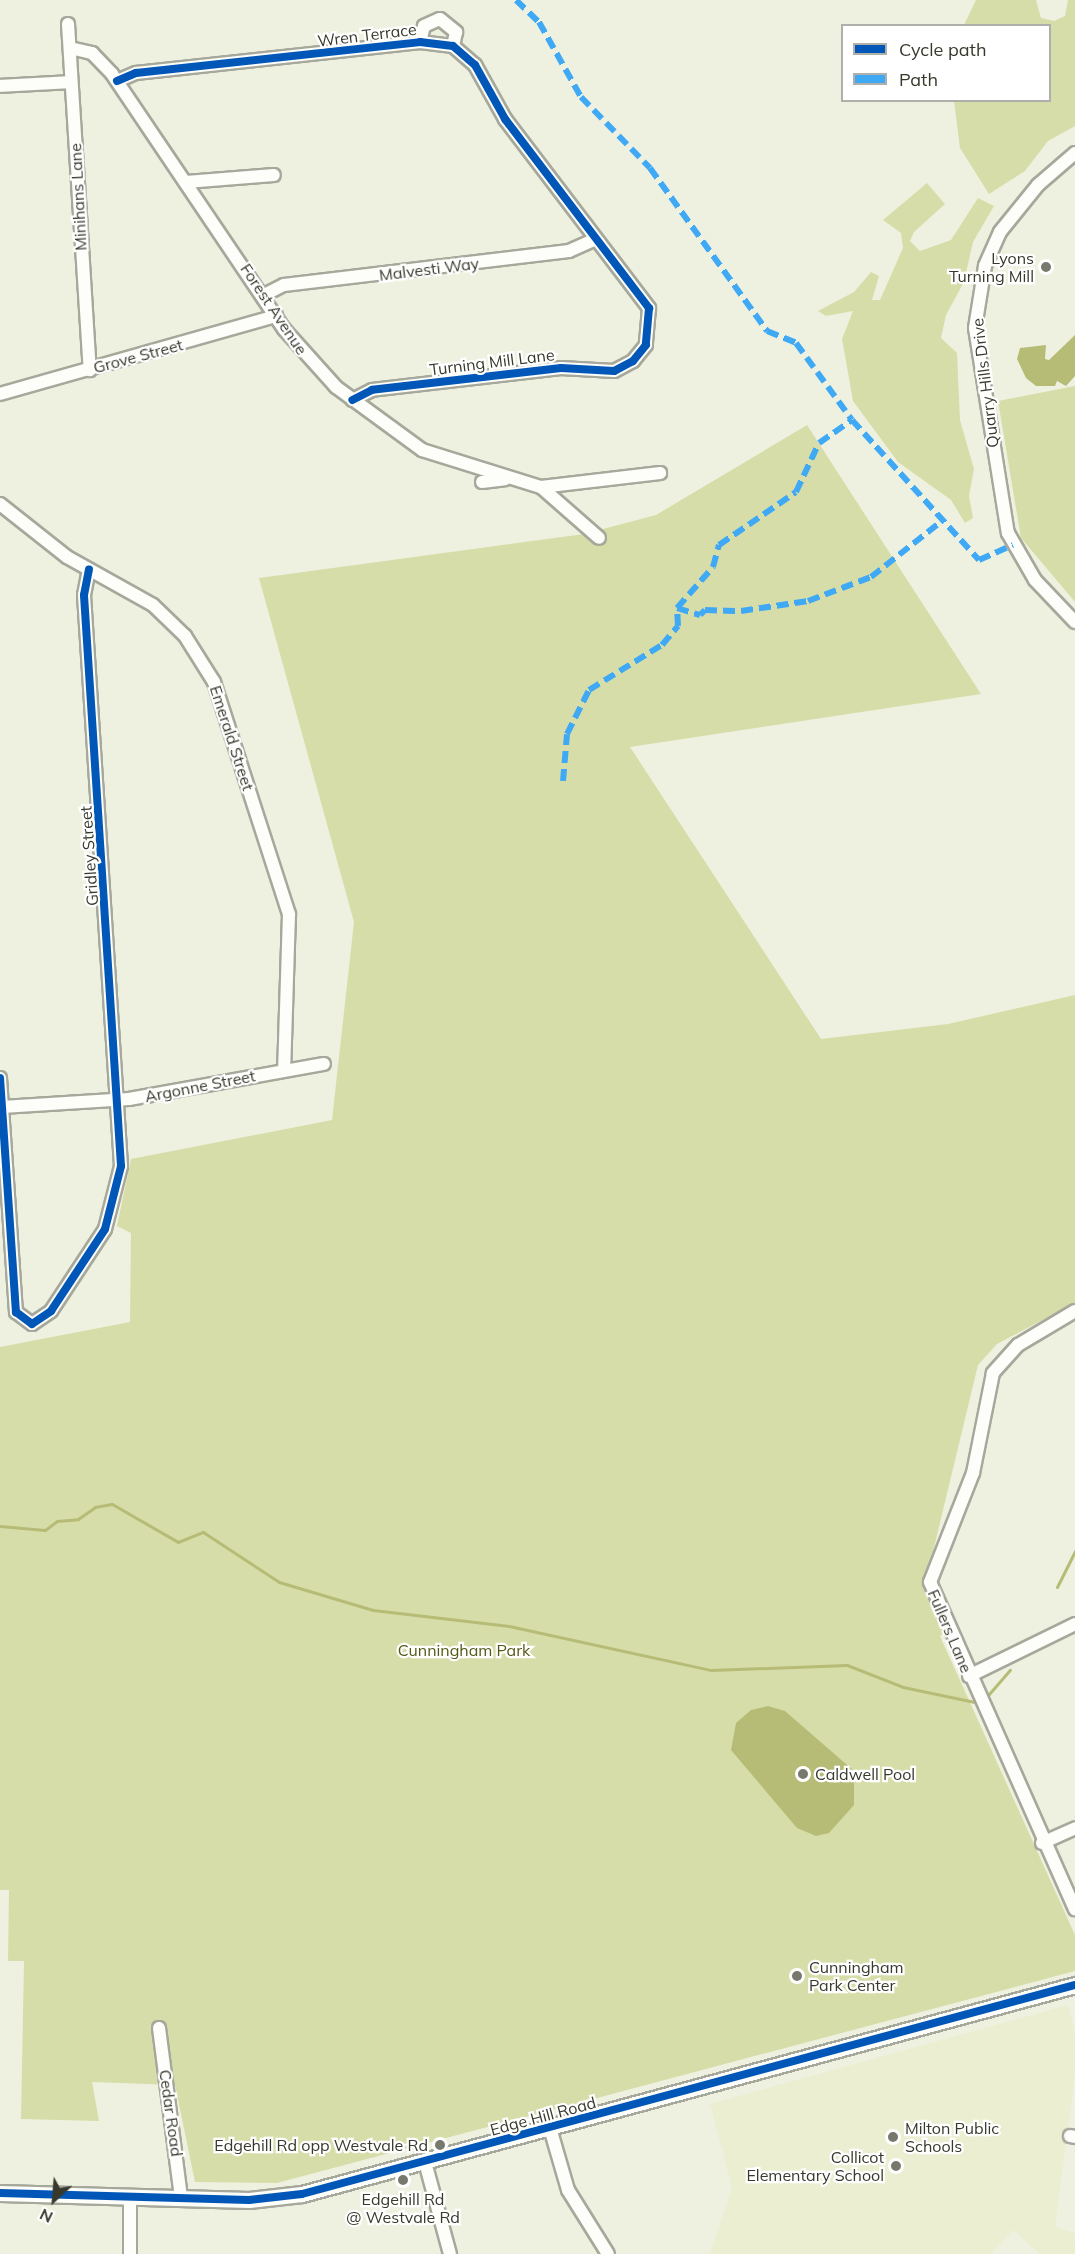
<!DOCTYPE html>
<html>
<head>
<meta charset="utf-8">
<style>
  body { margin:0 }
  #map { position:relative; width:1075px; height:2254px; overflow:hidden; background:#eff1e0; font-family:Mulish,sans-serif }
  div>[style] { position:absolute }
  .built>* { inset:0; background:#ebeed1 }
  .green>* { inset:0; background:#d7dda8 }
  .water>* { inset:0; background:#b6bc76 }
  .stream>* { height:3px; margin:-1.5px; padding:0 1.5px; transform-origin:1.5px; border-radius:1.5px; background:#b6bc76 }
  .roads { filter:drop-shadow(2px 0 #a6a89b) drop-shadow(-2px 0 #a6a89b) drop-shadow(0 2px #a6a89b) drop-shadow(0 -2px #a6a89b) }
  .minor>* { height:12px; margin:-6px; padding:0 6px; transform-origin:6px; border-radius:6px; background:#fdfdfa }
  .tertiary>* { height:15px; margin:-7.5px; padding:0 7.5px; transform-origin:7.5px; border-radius:7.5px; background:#fdfdfa }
  .quiet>* { height:6px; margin-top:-3px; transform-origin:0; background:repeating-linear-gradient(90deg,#3fa9f5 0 12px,transparent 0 18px) }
  .cycleway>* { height:8px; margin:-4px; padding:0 4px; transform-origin:4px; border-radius:4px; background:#0057b8 }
  .dots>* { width:16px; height:16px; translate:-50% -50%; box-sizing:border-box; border:3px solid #fff; border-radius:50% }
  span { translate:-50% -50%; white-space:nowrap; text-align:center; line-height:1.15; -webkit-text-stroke:4.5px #fff; paint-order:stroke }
  .street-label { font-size:16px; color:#37392d }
  .poi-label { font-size:16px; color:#37392d }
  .right { translate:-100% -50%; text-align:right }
  .left { translate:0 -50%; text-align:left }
  .park-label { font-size:16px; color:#555915 }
  .legend { position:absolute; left:841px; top:24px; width:210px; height:78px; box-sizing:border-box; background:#fff; border:2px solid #afb0ab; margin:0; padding:8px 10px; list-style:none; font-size:18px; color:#37392d }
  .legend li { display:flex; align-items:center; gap:12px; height:30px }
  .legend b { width:30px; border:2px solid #afb0ab }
  .north { position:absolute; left:24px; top:2170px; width:60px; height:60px; -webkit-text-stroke:4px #fff; paint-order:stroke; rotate:206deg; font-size:16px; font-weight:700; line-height:24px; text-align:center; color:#37392d }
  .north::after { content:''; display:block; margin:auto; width:21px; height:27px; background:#37392d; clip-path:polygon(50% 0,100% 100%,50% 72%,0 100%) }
</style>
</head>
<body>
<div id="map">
  <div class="built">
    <i style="clip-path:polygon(1068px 2005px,1075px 2031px,1075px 2075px,1055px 2227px,1075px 2233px,1075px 2254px,1040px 2254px,1013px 2230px,991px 2254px,710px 2254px,732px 2188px,710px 2104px)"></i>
  </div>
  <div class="green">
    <i style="clip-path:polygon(976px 0,1036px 0,1041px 18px,1054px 21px,1065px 16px,1068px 0,1075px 0,1075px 126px,1048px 141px,1025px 171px,989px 194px,960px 148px,954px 101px,1050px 100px,1050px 26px,964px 25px)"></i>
    <i style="clip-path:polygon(927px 183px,945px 204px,914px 232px,910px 241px,920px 251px,951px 240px,978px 198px,994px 206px,973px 242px,964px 282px,946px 315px,941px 338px,957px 353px,960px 420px,974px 469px,969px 496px,973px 518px,965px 523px,951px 500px,898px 462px,853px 401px,842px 339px,853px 311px,826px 316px,818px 311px,854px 292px,871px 272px,879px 276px,872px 300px,880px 300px,903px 248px,901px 233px,883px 220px)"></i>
    <i style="clip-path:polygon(1075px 386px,1075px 602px,1021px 538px,998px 401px)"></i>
    <i style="clip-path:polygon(807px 425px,981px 694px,630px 747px,821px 1039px,948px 1024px,1075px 995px,1075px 1303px,997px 1344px,978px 1365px,925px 1585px,946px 1632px,940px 1636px,1075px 1935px,1075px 1971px,277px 2183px,195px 2182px,175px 2085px,92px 2082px,99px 2121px,21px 2119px,24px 1961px,8px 1961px,9px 1890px,0 1890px,0 1347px,130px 1322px,131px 1233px,117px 1226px,131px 1159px,332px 1120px,354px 922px,259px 578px,584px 534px,656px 515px)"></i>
  </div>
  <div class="water">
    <i style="clip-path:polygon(1075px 335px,1075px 376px,1066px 386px,1057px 381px,1055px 386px,1036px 386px,1026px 378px,1017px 359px,1020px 348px,1046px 345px,1045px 359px,1049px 360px)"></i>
    <i style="clip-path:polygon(768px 1706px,785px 1711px,854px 1771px,854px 1805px,829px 1833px,816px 1836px,797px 1828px,731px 1750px,736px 1723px,751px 1710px)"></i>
  </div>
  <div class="stream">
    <i style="left:0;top:1526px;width:45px;rotate:5.1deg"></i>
    <i style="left:45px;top:1530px;width:15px;rotate:-37deg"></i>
    <i style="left:57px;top:1521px;width:21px;rotate:-5deg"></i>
    <i style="left:78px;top:1519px;width:21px;rotate:-35deg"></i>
    <i style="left:95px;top:1507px;width:17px;rotate:-10deg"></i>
    <i style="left:112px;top:1504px;width:76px;rotate:29.9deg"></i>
    <i style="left:178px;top:1542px;width:27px;rotate:-22deg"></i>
    <i style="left:203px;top:1532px;width:91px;rotate:33.3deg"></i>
    <i style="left:279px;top:1582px;width:98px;rotate:16.6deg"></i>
    <i style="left:373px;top:1610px;width:137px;rotate:6.7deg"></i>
    <i style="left:509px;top:1626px;width:207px;rotate:12.3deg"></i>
    <i style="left:711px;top:1670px;width:136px;rotate:-2.1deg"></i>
    <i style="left:847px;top:1665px;width:60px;rotate:21.4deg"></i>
    <i style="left:903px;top:1687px;width:73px;rotate:11.9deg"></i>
    <i style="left:1057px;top:1587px;width:40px;rotate:-63.4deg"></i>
    <i style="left:989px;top:1694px;width:32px;rotate:-49deg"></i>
  </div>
  <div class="roads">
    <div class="minor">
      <i style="left:68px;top:24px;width:347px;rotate:86.4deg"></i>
      <i style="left:420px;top:42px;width:16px;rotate:-76deg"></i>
      <i style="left:424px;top:26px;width:17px;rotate:-24deg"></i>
      <i style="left:440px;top:19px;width:21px;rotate:39deg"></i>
      <i style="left:456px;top:32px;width:14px;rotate:102deg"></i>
      <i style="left:70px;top:48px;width:23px;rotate:13deg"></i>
      <i style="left:92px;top:53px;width:29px;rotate:46deg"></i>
      <i style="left:112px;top:74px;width:308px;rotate:56deg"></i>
      <i style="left:284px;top:329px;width:78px;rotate:48.1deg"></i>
      <i style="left:336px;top:387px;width:107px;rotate:36.2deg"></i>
      <i style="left:422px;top:450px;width:125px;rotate:17.3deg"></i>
      <i style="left:541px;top:487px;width:77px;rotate:41.3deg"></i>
      <i style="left:117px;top:81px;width:21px;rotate:-23deg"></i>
      <i style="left:136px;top:73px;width:286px;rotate:-6.2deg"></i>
      <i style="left:420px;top:42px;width:33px;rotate:7deg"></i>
      <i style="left:453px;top:46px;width:29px;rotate:41deg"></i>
      <i style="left:475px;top:65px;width:62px;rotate:60.9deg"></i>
      <i style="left:505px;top:119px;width:238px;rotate:52.7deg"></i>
      <i style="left:649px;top:308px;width:37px;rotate:95deg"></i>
      <i style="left:646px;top:345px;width:21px;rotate:129deg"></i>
      <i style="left:633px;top:361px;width:21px;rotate:152deg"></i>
      <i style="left:614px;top:371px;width:53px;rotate:-176.8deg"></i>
      <i style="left:561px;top:368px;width:190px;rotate:173.4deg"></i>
      <i style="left:372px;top:390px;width:22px;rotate:153deg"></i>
      <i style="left:0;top:86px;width:71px;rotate:-3.2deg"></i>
      <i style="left:1075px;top:153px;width:49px;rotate:139.1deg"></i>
      <i style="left:1038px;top:185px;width:60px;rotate:129deg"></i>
      <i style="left:1000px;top:232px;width:37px;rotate:114deg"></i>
      <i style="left:985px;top:266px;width:63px;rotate:99.2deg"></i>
      <i style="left:975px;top:328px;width:208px;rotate:80.9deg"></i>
      <i style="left:1008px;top:533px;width:54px;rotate:60.1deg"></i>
      <i style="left:1035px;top:580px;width:58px;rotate:46.4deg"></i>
      <i style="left:186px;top:182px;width:88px;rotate:-4.5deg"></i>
      <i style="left:264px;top:295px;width:22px;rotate:-27deg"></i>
      <i style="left:284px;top:285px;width:287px;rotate:-6.8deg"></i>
      <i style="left:569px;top:251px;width:27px;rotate:-24deg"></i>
      <i style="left:0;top:394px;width:287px;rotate:-15.8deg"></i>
      <i style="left:482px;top:482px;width:23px;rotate:-7deg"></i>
      <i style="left:541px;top:487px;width:120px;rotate:-6.7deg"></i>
      <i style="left:0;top:504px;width:85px;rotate:38.3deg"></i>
      <i style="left:67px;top:557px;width:98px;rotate:29.2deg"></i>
      <i style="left:153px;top:605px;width:45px;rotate:44.1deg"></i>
      <i style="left:185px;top:636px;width:54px;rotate:57.8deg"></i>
      <i style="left:214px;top:682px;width:244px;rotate:72.1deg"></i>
      <i style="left:289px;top:914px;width:156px;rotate:91.8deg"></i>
      <i style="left:0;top:1078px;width:235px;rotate:86.1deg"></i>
      <i style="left:16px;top:1312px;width:20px;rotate:37deg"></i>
      <i style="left:32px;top:1324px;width:23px;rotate:-34deg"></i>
      <i style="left:51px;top:1311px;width:98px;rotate:-56.6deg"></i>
      <i style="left:105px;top:1229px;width:65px;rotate:-75.7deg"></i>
      <i style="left:121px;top:1166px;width:572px;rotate:-93.71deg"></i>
      <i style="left:84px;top:595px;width:26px;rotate:-79deg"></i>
      <i style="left:2px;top:1107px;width:127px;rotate:-3.6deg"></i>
      <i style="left:129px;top:1099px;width:198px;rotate:-10.2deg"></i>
      <i style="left:1075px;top:1311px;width:66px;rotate:149.2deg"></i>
      <i style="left:1018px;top:1345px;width:38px;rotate:132deg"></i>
      <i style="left:993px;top:1373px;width:102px;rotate:101.3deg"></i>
      <i style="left:973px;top:1473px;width:117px;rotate:111.5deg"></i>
      <i style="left:930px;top:1582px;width:358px;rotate:66.1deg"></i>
      <i style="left:969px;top:1676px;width:118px;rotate:-26.1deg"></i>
      <i style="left:1042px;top:1843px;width:36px;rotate:-24deg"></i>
      <i style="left:159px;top:2028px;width:171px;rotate:82.6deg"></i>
      <i style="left:550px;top:2128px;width:65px;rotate:73.8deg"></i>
      <i style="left:568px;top:2190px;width:75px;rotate:58deg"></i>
      <i style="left:1070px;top:2136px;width:5px;rotate:11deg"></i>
      <i style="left:425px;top:2162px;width:95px;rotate:74.8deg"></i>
      <i style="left:130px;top:2196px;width:58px;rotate:90deg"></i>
    </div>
    <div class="tertiary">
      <i style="left:0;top:2193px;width:249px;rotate:1.6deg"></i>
      <i style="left:249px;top:2200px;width:53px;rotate:-6.5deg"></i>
      <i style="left:302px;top:2194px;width:801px;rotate:-15.13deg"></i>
    </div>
  </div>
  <div class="quiet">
    <i style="left:516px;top:0;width:32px;rotate:44deg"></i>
    <i style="left:539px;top:22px;width:86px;rotate:60.8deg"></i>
    <i style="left:581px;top:97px;width:99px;rotate:45.8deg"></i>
    <i style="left:650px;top:168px;width:201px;rotate:54.3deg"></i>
    <i style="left:767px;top:331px;width:31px;rotate:22deg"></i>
    <i style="left:796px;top:343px;width:95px;rotate:54deg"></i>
    <i style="left:852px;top:420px;width:189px;rotate:47.8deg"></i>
    <i style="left:979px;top:560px;width:37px;rotate:-24deg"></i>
    <i style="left:677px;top:608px;width:24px;rotate:17deg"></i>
    <i style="left:700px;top:615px;width:7px;rotate:-45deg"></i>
    <i style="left:705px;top:610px;width:36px;rotate:2deg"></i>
    <i style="left:741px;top:611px;width:68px;rotate:-8.5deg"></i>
    <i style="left:808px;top:601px;width:67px;rotate:-20.9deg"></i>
    <i style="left:871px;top:577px;width:90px;rotate:-38.3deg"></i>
    <i style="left:563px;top:781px;width:47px;rotate:-85.1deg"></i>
    <i style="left:567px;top:734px;width:49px;rotate:-63.4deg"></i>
    <i style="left:589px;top:690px;width:86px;rotate:-31.7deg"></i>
    <i style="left:662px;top:645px;width:25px;rotate:-50deg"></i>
    <i style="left:678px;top:626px;width:18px;rotate:-93deg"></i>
    <i style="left:677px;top:608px;width:55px;rotate:-48.7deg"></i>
    <i style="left:713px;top:567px;width:23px;rotate:-75deg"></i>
    <i style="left:719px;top:545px;width:93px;rotate:-34.5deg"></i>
    <i style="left:796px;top:492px;width:54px;rotate:-64.9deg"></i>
    <i style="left:819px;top:443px;width:40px;rotate:-34.9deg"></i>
  </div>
  <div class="cycleway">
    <i style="left:117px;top:81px;width:21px;rotate:-23deg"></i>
    <i style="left:136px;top:73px;width:286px;rotate:-6.2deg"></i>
    <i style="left:420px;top:42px;width:33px;rotate:7deg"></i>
    <i style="left:453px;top:46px;width:29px;rotate:41deg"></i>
    <i style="left:475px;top:65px;width:62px;rotate:60.9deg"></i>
    <i style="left:505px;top:119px;width:238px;rotate:52.7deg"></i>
    <i style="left:649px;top:308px;width:37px;rotate:95deg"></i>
    <i style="left:646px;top:345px;width:21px;rotate:129deg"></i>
    <i style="left:633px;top:361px;width:21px;rotate:152deg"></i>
    <i style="left:614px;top:371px;width:53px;rotate:-176.8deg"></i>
    <i style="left:561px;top:368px;width:190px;rotate:173.4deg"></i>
    <i style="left:372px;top:390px;width:22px;rotate:153deg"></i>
    <i style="left:0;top:1078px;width:235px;rotate:86.1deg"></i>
    <i style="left:16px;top:1312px;width:20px;rotate:37deg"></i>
    <i style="left:32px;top:1324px;width:23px;rotate:-34deg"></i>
    <i style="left:51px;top:1311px;width:98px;rotate:-56.6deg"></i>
    <i style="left:105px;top:1229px;width:65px;rotate:-75.7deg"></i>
    <i style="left:121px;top:1166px;width:572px;rotate:-93.71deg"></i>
    <i style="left:84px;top:595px;width:26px;rotate:-79deg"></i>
    <i style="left:0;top:2193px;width:249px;rotate:1.6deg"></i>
    <i style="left:249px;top:2200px;width:53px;rotate:-6.5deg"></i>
    <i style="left:302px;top:2194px;width:801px;rotate:-15.13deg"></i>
  </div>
  <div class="dots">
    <i style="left:1046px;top:267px;background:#77796c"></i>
    <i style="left:803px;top:1774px;background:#77796c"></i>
    <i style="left:797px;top:1976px;background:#77796c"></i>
    <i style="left:893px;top:2137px;background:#77796c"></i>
    <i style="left:440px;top:2145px;background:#77796c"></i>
    <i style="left:896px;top:2166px;background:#77796c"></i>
    <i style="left:403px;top:2180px;background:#77796c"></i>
  </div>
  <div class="street-label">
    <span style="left:367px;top:35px;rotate:-7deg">Wren Terrace</span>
    <span style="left:78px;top:197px;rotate:-93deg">Minihans Lane</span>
    <span style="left:429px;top:269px;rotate:-7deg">Malvesti Way</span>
    <span style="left:274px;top:309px;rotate:56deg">Forest Avenue</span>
    <span style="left:138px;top:356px;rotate:-15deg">Grove Street</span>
    <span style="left:492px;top:362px;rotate:-7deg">Turning Mill Lane</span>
    <span style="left:985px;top:383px;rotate:-97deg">Quarry Hills Drive</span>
    <span style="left:232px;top:738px;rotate:72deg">Emerald Street</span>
    <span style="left:89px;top:856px;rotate:-94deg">Gridley Street</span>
    <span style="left:200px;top:1086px;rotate:-11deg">Argonne Street</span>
    <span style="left:950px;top:1631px;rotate:67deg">Fullers Lane</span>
    <span style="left:171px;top:2113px;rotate:82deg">Cedar Road</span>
    <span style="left:543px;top:2116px;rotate:-15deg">Edge Hill Road</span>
  </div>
  <div class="poi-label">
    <span class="right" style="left:1034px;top:267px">Lyons<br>Turning Mill</span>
    <span class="left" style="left:815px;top:1774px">Caldwell Pool</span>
    <span class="left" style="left:809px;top:1976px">Cunningham<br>Park Center</span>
    <span class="left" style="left:905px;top:2137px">Milton Public<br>Schools</span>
    <span class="right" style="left:428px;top:2145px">Edgehill Rd opp Westvale Rd</span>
    <span class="right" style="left:884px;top:2166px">Collicot<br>Elementary School</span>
    <span style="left:403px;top:2208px">Edgehill Rd<br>@ Westvale Rd</span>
  </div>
  <div class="park-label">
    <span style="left:464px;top:1650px">Cunningham Park</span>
  </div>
  <ul class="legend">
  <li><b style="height:8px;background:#0057b8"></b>Cycle path</li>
  <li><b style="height:8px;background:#3fa9f5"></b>Path</li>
  </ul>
  <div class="north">N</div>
</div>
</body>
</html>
